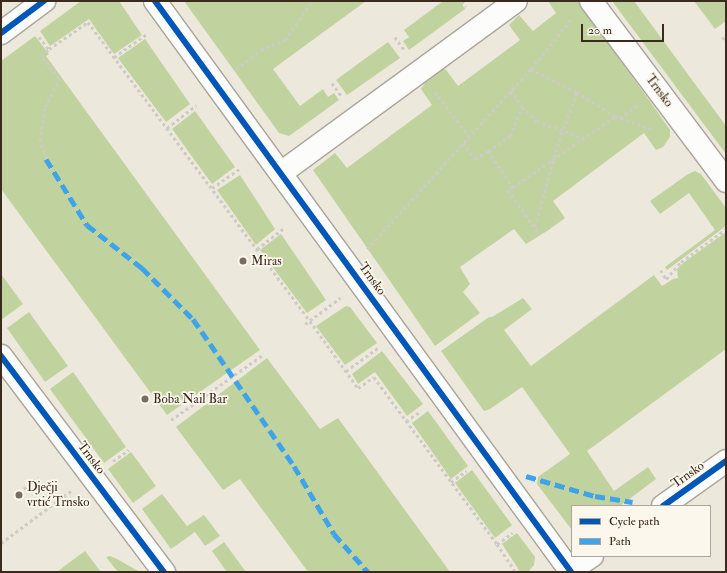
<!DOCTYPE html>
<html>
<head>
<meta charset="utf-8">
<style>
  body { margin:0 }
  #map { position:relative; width:727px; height:573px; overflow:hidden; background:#ede8dc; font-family:"IM FELL Double Pica",serif }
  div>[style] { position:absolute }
  .green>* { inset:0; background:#c0d39e }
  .path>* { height:2.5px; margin-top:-1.25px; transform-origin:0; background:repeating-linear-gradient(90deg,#cdcac7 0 3px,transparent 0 6px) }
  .roads { filter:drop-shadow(1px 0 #a9a49c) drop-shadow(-1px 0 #a9a49c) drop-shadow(0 1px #a9a49c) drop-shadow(0 -1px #a9a49c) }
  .minor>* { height:22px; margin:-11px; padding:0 11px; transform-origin:11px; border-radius:11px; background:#fcfcfa }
  .quiet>* { height:5px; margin-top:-2.5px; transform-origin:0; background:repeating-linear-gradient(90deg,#3fa3ea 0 10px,transparent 0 15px) }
  .cycleway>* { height:6px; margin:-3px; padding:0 3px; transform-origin:3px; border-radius:3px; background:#0057b8 }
  .dots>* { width:11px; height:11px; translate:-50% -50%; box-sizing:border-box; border:2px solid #fbf7ec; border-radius:50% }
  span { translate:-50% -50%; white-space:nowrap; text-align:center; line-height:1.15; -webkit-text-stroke:3.5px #fbf7ec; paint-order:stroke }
  .street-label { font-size:13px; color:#3b2a1e }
  .poi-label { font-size:13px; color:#3b2a1e }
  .left { translate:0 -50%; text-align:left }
  .frame { position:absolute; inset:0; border:2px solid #3b2a1e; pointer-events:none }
  .legend { position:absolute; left:571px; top:505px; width:140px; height:52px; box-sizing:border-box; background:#fbf7ec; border:1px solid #aea59a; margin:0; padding:5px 7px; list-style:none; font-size:12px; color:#3b2a1e }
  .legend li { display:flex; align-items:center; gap:8px; height:20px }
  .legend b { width:20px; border:1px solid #aea59a }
  .scale { position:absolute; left:581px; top:24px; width:83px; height:18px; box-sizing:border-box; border:2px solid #3b2a1e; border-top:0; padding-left:5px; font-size:12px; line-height:14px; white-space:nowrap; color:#3b2a1e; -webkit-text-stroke:3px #fbf7ec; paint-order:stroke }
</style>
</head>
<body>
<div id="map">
  <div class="green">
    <i style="clip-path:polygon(81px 1px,119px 1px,142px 35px,114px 54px,89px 19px,50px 46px,40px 31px)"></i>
    <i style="clip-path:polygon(184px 1px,366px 1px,273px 69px,300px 106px,323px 89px,328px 97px,334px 93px,339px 100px,289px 136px,279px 133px)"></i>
    <i style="clip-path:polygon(443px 1px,460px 1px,465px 9px,409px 50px,403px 41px,409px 37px,404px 30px)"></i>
    <i style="clip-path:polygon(548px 1px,576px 1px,579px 3px,654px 107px,670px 130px,670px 137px,663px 147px,656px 150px,644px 133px,553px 201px,565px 218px,547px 231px,526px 244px,514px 229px,460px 267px,470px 284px,463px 292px,480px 313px,435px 346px,313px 170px,335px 153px,347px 168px,432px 105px,421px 89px,425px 83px,443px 69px,446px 70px,458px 86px,520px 40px,509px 25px,519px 15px,533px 31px,556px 13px)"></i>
    <i style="clip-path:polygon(612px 1px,634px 1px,726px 126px,726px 154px)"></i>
    <i style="clip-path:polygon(694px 1px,726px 1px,726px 21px,715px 29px)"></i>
    <i style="clip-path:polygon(35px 36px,49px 54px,46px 56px,260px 350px,167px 415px,1px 189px,1px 61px)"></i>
    <i style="clip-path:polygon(145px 39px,190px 104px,166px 122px,118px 58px)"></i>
    <i style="clip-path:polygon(388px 42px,400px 58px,347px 95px,336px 80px)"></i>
    <i style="clip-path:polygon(195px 111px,235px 167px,212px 184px,172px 129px)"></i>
    <i style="clip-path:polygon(695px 171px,701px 174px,726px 208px,726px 226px,667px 270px,665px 267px,715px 230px,689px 193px,660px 214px,650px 201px,688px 174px)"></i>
    <i style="clip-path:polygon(240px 175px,275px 229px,256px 245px,217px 190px)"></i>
    <i style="clip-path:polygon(726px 232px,726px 349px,587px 451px,614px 491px,648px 467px,656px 479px,620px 506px,572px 506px,572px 530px,537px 484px,538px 477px,570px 454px,522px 387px,490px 409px,484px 411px,441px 351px,489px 317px,492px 317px,523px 298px,532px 309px,504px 330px,531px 366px,654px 275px,662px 286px,673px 279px,678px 278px,677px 269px,683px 263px)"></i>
    <i style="clip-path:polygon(281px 234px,326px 300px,307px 313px,260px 250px)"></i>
    <i style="clip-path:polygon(1px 274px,23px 304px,1px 320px)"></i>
    <i style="clip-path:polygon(346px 306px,350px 307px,377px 343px,345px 365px,316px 326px)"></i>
    <i style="clip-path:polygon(29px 312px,68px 366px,45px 382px,7px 328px)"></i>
    <i style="clip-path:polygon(382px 351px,423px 404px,407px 416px,375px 372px,358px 384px,352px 374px)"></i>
    <i style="clip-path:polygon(267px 358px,320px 429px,338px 418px,450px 572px,308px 572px,240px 479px,223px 490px,176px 427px)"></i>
    <i style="clip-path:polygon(73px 372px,126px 447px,104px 463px,50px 389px)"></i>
    <i style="clip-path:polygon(428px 411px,468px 466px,451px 479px,412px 423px)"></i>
    <i style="clip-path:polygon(131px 452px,156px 486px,133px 503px,108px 469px)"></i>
    <i style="clip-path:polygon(472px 470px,512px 525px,495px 538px,455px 483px)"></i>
    <i style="clip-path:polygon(162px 494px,187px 526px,204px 515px,220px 536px,205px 546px,195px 532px,171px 549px,142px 509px)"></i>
    <i style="clip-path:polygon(517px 533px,535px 557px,534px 565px,528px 572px,516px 572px,519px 570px,502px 544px)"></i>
    <i style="clip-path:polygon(224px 542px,246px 572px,227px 572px,212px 551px)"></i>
    <i style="clip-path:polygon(85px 551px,101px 572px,57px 572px,74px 559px)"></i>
    <i style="clip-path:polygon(110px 556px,117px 559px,140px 572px,118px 572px,106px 557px)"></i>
  </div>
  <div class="path">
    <i style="left:462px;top:1px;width:7px;rotate:56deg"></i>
    <i style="left:39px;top:37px;width:16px;rotate:50deg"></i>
    <i style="left:49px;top:49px;width:47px;rotate:-34.7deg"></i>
    <i style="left:88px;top:22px;width:372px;rotate:53.4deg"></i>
    <i style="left:310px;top:321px;width:82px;rotate:54.4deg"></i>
    <i style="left:358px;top:388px;width:19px;rotate:-35deg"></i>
    <i style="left:374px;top:377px;width:207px;rotate:53.6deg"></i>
    <i style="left:497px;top:544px;width:32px;rotate:56deg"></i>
    <i style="left:515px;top:571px;width:2px;rotate:153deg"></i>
    <i style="left:395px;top:37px;width:17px;rotate:54deg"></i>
    <i style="left:722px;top:39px;width:5px;rotate:-37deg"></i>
    <i style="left:114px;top:57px;width:39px;rotate:-35deg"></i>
    <i style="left:236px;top:69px;width:31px;rotate:-37deg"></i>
    <i style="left:261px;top:50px;width:26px;rotate:-23deg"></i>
    <i style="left:285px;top:40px;width:47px;rotate:-55.3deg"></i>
    <i style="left:531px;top:69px;width:51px;rotate:26.6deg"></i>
    <i style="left:577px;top:92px;width:45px;rotate:32.3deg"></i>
    <i style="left:615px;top:116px;width:41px;rotate:19.7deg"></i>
    <i style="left:332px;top:83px;width:17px;rotate:54deg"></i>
    <i style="left:511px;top:90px;width:20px;rotate:57deg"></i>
    <i style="left:522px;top:107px;width:21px;rotate:43deg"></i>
    <i style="left:537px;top:121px;width:49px;rotate:20.3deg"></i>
    <i style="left:435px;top:92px;width:56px;rotate:52.3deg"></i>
    <i style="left:620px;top:118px;width:21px;rotate:-37deg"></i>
    <i style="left:167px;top:128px;width:37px;rotate:-38deg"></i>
    <i style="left:463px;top:143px;width:20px;rotate:53deg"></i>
    <i style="left:475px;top:159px;width:15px;rotate:-32deg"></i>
    <i style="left:488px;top:151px;width:44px;rotate:55.2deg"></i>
    <i style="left:513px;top:187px;width:6px;rotate:149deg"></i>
    <i style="left:508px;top:190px;width:55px;rotate:54.6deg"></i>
    <i style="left:488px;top:151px;width:27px;rotate:-34deg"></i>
    <i style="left:510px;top:136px;width:31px;rotate:-68deg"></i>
    <i style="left:46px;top:159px;width:19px;rotate:-108deg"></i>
    <i style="left:40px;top:141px;width:34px;rotate:-82deg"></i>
    <i style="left:45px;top:107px;width:31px;rotate:-63deg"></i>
    <i style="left:59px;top:79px;width:29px;rotate:-128deg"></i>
    <i style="left:41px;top:56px;width:11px;rotate:-41deg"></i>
    <i style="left:513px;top:187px;width:123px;rotate:-34.7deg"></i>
    <i style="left:212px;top:188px;width:35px;rotate:-35deg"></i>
    <i style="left:535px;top:227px;width:84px;rotate:-74.8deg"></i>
    <i style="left:557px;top:146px;width:58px;rotate:-69.7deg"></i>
    <i style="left:257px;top:249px;width:34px;rotate:-38deg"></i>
    <i style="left:367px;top:249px;width:244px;rotate:-47.7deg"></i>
    <i style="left:531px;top:69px;width:65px;rotate:-51.2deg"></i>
    <i style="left:661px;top:270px;width:10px;rotate:61deg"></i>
    <i style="left:666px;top:279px;width:23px;rotate:-49deg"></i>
    <i style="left:681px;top:262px;width:56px;rotate:-36.3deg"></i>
    <i style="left:305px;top:324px;width:44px;rotate:-36.6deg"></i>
    <i style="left:346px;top:371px;width:39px;rotate:-36deg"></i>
    <i style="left:171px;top:420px;width:114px;rotate:-35.4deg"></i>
    <i style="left:406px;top:421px;width:18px;rotate:-34deg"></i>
    <i style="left:113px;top:461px;width:19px;rotate:-35deg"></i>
    <i style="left:451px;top:482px;width:19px;rotate:-36deg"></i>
    <i style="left:14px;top:496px;width:30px;rotate:-37deg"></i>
    <i style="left:1px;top:543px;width:87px;rotate:-36.6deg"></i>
    <i style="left:497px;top:544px;width:19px;rotate:-36deg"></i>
  </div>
  <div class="roads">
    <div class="minor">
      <i style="left:155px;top:1px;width:706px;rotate:53.92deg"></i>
      <i style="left:591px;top:1px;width:225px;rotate:53.1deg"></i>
      <i style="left:1px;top:33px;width:54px;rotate:-36.7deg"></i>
      <i style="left:281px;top:173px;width:291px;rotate:-36.2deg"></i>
      <i style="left:1px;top:356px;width:271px;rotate:53deg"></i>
      <i style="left:663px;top:506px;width:77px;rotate:-35.5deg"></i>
      <i style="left:568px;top:572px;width:29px;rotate:-34deg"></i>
    </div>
  </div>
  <div class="quiet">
    <i style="left:46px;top:159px;width:78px;rotate:58.2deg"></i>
    <i style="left:87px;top:225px;width:70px;rotate:38deg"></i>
    <i style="left:142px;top:268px;width:72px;rotate:45deg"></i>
    <i style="left:193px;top:319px;width:178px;rotate:55.5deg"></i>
    <i style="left:294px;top:466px;width:79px;rotate:59.5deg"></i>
    <i style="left:334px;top:534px;width:51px;rotate:48.2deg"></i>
    <i style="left:526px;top:476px;width:72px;rotate:16.2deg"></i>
    <i style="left:595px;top:496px;width:38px;rotate:9deg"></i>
  </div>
  <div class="cycleway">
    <i style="left:155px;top:1px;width:706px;rotate:53.92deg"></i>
    <i style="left:1px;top:33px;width:54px;rotate:-36.7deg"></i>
    <i style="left:1px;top:356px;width:271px;rotate:53deg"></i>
    <i style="left:663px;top:506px;width:77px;rotate:-35.5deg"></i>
  </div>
  <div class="dots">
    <i style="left:243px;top:261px;background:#796c60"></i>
    <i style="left:145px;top:399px;background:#796c60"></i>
    <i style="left:19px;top:495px;background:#796c60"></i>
  </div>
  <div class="street-label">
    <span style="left:659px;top:91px;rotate:53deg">Trnsko</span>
    <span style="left:372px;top:279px;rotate:54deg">Trnsko</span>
    <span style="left:91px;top:458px;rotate:53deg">Trnsko</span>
    <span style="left:688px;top:475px;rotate:-35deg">Trnsko</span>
  </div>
  <div class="poi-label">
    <span class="left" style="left:251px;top:261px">Miras</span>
    <span class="left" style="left:153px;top:399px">Boba Nail Bar</span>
    <span class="left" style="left:27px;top:495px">Dječji<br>vrtić Trnsko</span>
  </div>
  <div class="frame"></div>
  <ul class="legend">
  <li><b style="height:5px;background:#0057b8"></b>Cycle path</li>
  <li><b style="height:5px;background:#3fa3ea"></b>Path</li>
  </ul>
  <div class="scale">20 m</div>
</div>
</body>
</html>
